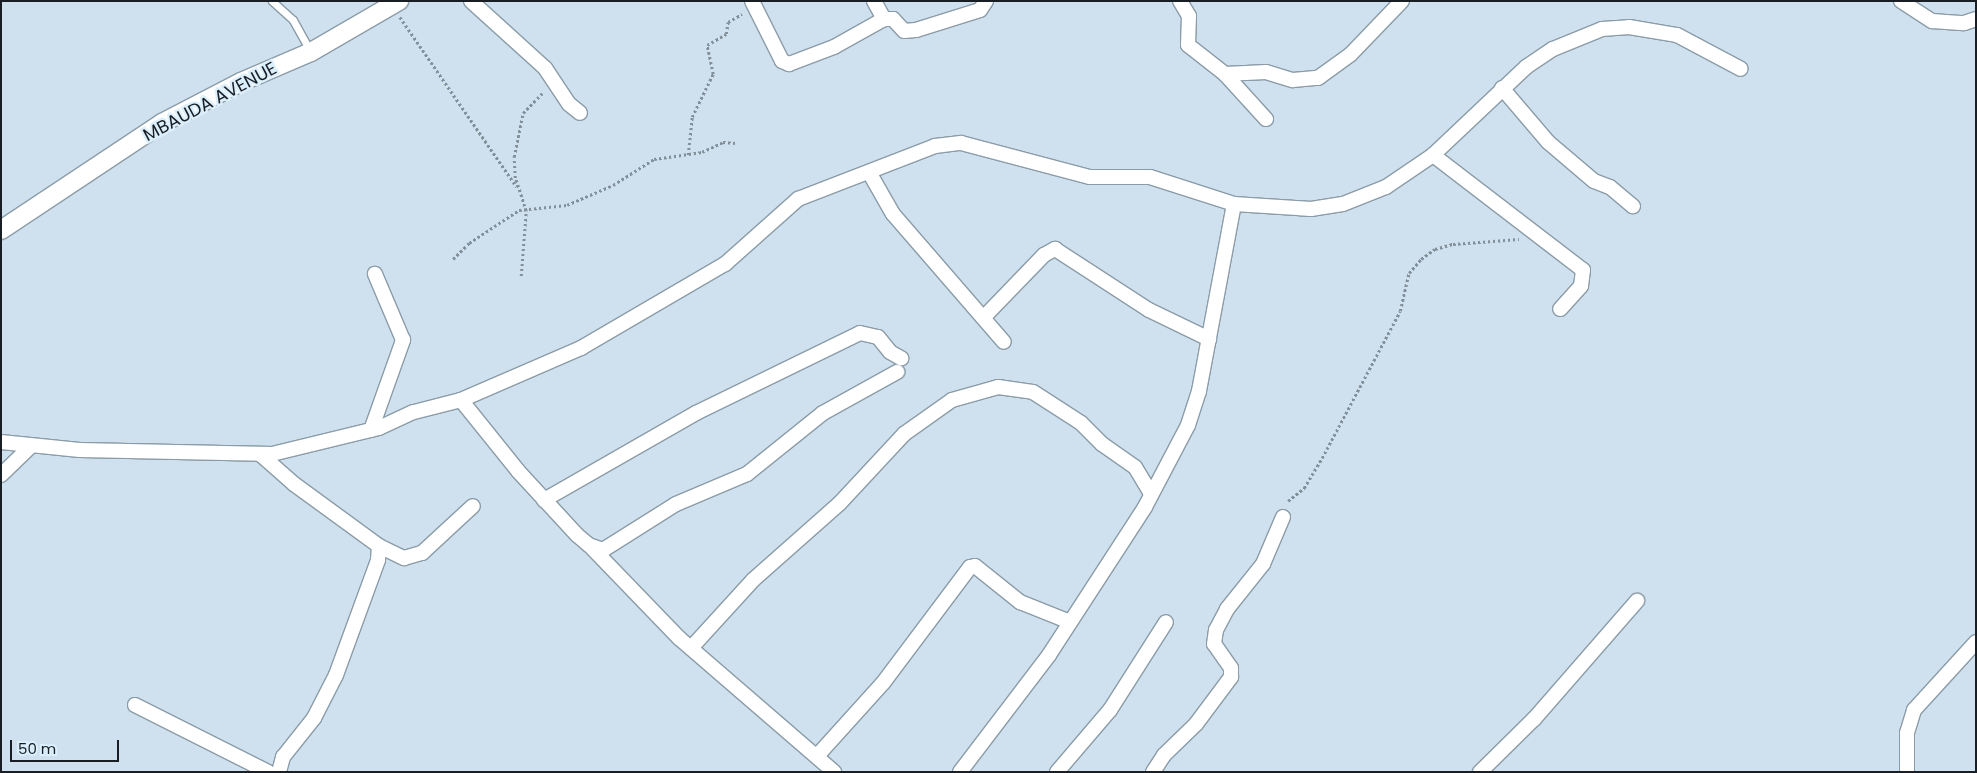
<!DOCTYPE html>
<html>
<head>
<meta charset="utf-8">
<style>
  body { margin:0 }
  #map { position:relative; width:1977px; height:773px; overflow:hidden; background:#cfe1ee; font-family:Poppins,sans-serif }
  div>[style] { position:absolute }
  .path>* { height:2.5px; margin-top:-1.25px; transform-origin:0; background:repeating-linear-gradient(90deg,#83909a 0 2.5px,transparent 0 5px) }
  .roads { filter:drop-shadow(1px 0 #8b9ca8) drop-shadow(-1px 0 #8b9ca8) drop-shadow(0 1px #8b9ca8) drop-shadow(0 -1px #8b9ca8) }
  .service>* { height:7px; margin:-3.5px; padding:0 3.5px; transform-origin:3.5px; border-radius:3.5px; background:#fff }
  .minor>* { height:14px; margin:-7px; padding:0 7px; transform-origin:7px; border-radius:7px; background:#fff }
  .tertiary>* { height:18px; margin:-9px; padding:0 9px; transform-origin:9px; border-radius:9px; background:#fff }
  span { translate:-50% -50%; white-space:nowrap; text-align:center; line-height:1.15; -webkit-text-stroke:4.5px #dceffc; paint-order:stroke }
  .street-label { font-size:18px; color:#181e23 }
  .frame { position:absolute; inset:0; border:2px solid #181e23; pointer-events:none }
  .scale { position:absolute; left:10px; top:740px; width:109px; height:22px; box-sizing:border-box; border:2px solid #181e23; border-top:0; padding-left:6px; font-size:15px; line-height:18px; white-space:nowrap; color:#181e23; -webkit-text-stroke:4px #dceffc; paint-order:stroke }
</style>
</head>
<body>
<div id="map">
  <div class="path">
    <i style="left:400px;top:17px;width:206px;rotate:55.5deg"></i>
    <i style="left:688px;top:155px;width:38px;rotate:-84deg"></i>
    <i style="left:692px;top:117px;width:48px;rotate:-64deg"></i>
    <i style="left:713px;top:74px;width:30px;rotate:-102deg"></i>
    <i style="left:707px;top:45px;width:22px;rotate:-30deg"></i>
    <i style="left:726px;top:34px;width:12px;rotate:-81deg"></i>
    <i style="left:728px;top:22px;width:16px;rotate:-30deg"></i>
    <i style="left:453px;top:259px;width:23px;rotate:-45deg"></i>
    <i style="left:469px;top:243px;width:60px;rotate:-33.4deg"></i>
    <i style="left:519px;top:210px;width:48px;rotate:-5.9deg"></i>
    <i style="left:567px;top:205px;width:50px;rotate:-23.5deg"></i>
    <i style="left:613px;top:185px;width:49px;rotate:-32.4deg"></i>
    <i style="left:654px;top:159px;width:49px;rotate:-8.3deg"></i>
    <i style="left:702px;top:152px;width:23px;rotate:-25deg"></i>
    <i style="left:723px;top:142px;width:12px;rotate:5deg"></i>
    <i style="left:521px;top:276px;width:65px;rotate:-85.6deg"></i>
    <i style="left:526px;top:211px;width:35px;rotate:-108deg"></i>
    <i style="left:515px;top:178px;width:21px;rotate:-93deg"></i>
    <i style="left:514px;top:157px;width:45px;rotate:-78.4deg"></i>
    <i style="left:523px;top:113px;width:30px;rotate:-46deg"></i>
    <i style="left:1288px;top:501px;width:21px;rotate:-39deg"></i>
    <i style="left:1304px;top:488px;width:35px;rotate:-59deg"></i>
    <i style="left:1322px;top:458px;width:166px;rotate:-62deg"></i>
    <i style="left:1400px;top:311px;width:39px;rotate:-77deg"></i>
    <i style="left:1409px;top:273px;width:18px;rotate:-49deg"></i>
    <i style="left:1421px;top:259px;width:17px;rotate:-36deg"></i>
    <i style="left:1435px;top:249px;width:19px;rotate:-16deg"></i>
    <i style="left:1453px;top:244px;width:66px;rotate:-4.3deg"></i>
  </div>
  <div class="roads">
    <div class="service">
      <i style="left:272px;top:1px;width:28px;rotate:42deg"></i>
      <i style="left:293px;top:20px;width:37px;rotate:61deg"></i>
    </div>
    <div class="minor">
      <i style="left:471px;top:1px;width:100px;rotate:42.2deg"></i>
      <i style="left:545px;top:68px;width:43px;rotate:56.3deg"></i>
      <i style="left:569px;top:104px;width:14px;rotate:39deg"></i>
      <i style="left:752px;top:1px;width:67px;rotate:63.4deg"></i>
      <i style="left:782px;top:61px;width:8px;rotate:23deg"></i>
      <i style="left:789px;top:64px;width:48px;rotate:-20.7deg"></i>
      <i style="left:834px;top:47px;width:57px;rotate:-29.2deg"></i>
      <i style="left:884px;top:19px;width:9px"></i>
      <i style="left:893px;top:19px;width:16px;rotate:47deg"></i>
      <i style="left:904px;top:31px;width:12px;rotate:-5deg"></i>
      <i style="left:916px;top:30px;width:67px;rotate:-17.4deg"></i>
      <i style="left:980px;top:10px;width:11px;rotate:-56deg"></i>
      <i style="left:874px;top:1px;width:21px;rotate:61deg"></i>
      <i style="left:1180px;top:1px;width:17px;rotate:59deg"></i>
      <i style="left:1189px;top:16px;width:29px;rotate:92deg"></i>
      <i style="left:1188px;top:45px;width:47px;rotate:38.1deg"></i>
      <i style="left:1225px;top:74px;width:61px;rotate:47.7deg"></i>
      <i style="left:1901px;top:1px;width:37px;rotate:33deg"></i>
      <i style="left:1932px;top:21px;width:32px;rotate:4deg"></i>
      <i style="left:1964px;top:23px;width:13px;rotate:-18deg"></i>
      <i style="left:1225px;top:74px;width:41px;rotate:-2.8deg"></i>
      <i style="left:1266px;top:72px;width:28px;rotate:17deg"></i>
      <i style="left:1293px;top:80px;width:25px;rotate:-5deg"></i>
      <i style="left:1318px;top:78px;width:39px;rotate:-36deg"></i>
      <i style="left:1350px;top:55px;width:75px;rotate:-46.1deg"></i>
      <i style="left:1502px;top:88px;width:71px;rotate:49.6deg"></i>
      <i style="left:1548px;top:142px;width:60px;rotate:40.3deg"></i>
      <i style="left:1594px;top:181px;width:17px;rotate:21deg"></i>
      <i style="left:1610px;top:187px;width:30px;rotate:40deg"></i>
      <i style="left:1433px;top:155px;width:189px;rotate:37.5deg"></i>
      <i style="left:1583px;top:270px;width:16px;rotate:97deg"></i>
      <i style="left:1581px;top:286px;width:31px;rotate:132deg"></i>
      <i style="left:869px;top:172px;width:48px;rotate:60.3deg"></i>
      <i style="left:893px;top:214px;width:169px;rotate:49.1deg"></i>
      <i style="left:985px;top:316px;width:85px;rotate:-46deg"></i>
      <i style="left:1044px;top:255px;width:13px;rotate:-29deg"></i>
      <i style="left:1055px;top:249px;width:112px;rotate:33deg"></i>
      <i style="left:1149px;top:310px;width:67px;rotate:25.8deg"></i>
      <i style="left:461px;top:400px;width:91px;rotate:51.2deg"></i>
      <i style="left:518px;top:471px;width:87px;rotate:47.3deg"></i>
      <i style="left:577px;top:535px;width:16px;rotate:40deg"></i>
      <i style="left:589px;top:545px;width:15px;rotate:20deg"></i>
      <i style="left:603px;top:550px;width:86px;rotate:-32.2deg"></i>
      <i style="left:676px;top:504px;width:77px;rotate:-22.9deg"></i>
      <i style="left:747px;top:474px;width:97px;rotate:-38.8deg"></i>
      <i style="left:823px;top:413px;width:85px;rotate:-29deg"></i>
      <i style="left:371px;top:430px;width:96px;rotate:-70.4deg"></i>
      <i style="left:403px;top:340px;width:72px;rotate:-113deg"></i>
      <i style="left:1px;top:442px;width:79px;rotate:5.8deg"></i>
      <i style="left:80px;top:450px;width:192px;rotate:1.2deg"></i>
      <i style="left:272px;top:454px;width:110px;rotate:-13.7deg"></i>
      <i style="left:379px;top:428px;width:38px;rotate:-25deg"></i>
      <i style="left:414px;top:412px;width:49px;rotate:-14.3deg"></i>
      <i style="left:461px;top:400px;width:131px;rotate:-23.4deg"></i>
      <i style="left:581px;top:348px;width:167px;rotate:-30.3deg"></i>
      <i style="left:725px;top:264px;width:98px;rotate:-41.7deg"></i>
      <i style="left:798px;top:199px;width:147px;rotate:-21.1deg"></i>
      <i style="left:935px;top:146px;width:26px;rotate:-7deg"></i>
      <i style="left:961px;top:143px;width:133px;rotate:14.8deg"></i>
      <i style="left:1090px;top:177px;width:60px"></i>
      <i style="left:1150px;top:177px;width:88px;rotate:17.8deg"></i>
      <i style="left:1234px;top:204px;width:77px;rotate:3.7deg"></i>
      <i style="left:1311px;top:209px;width:32px;rotate:-9deg"></i>
      <i style="left:1343px;top:204px;width:46px;rotate:-21.6deg"></i>
      <i style="left:1386px;top:187px;width:57px;rotate:-34.2deg"></i>
      <i style="left:1433px;top:155px;width:128px;rotate:-43.4deg"></i>
      <i style="left:1526px;top:67px;width:32px;rotate:-34deg"></i>
      <i style="left:1553px;top:49px;width:53px;rotate:-22.2deg"></i>
      <i style="left:1602px;top:29px;width:27px;rotate:-4deg"></i>
      <i style="left:1629px;top:27px;width:49px;rotate:9.5deg"></i>
      <i style="left:1677px;top:35px;width:72px;rotate:28deg"></i>
      <i style="left:260px;top:454px;width:45px;rotate:41.4deg"></i>
      <i style="left:294px;top:484px;width:105px;rotate:36.1deg"></i>
      <i style="left:379px;top:546px;width:28px;rotate:26deg"></i>
      <i style="left:404px;top:558px;width:19px;rotate:-16deg"></i>
      <i style="left:422px;top:553px;width:69px;rotate:-42.7deg"></i>
      <i style="left:1px;top:475px;width:40px;rotate:-44deg"></i>
      <i style="left:544px;top:500px;width:175px;rotate:-29.8deg"></i>
      <i style="left:696px;top:413px;width:182px;rotate:-26deg"></i>
      <i style="left:860px;top:333px;width:18px;rotate:13deg"></i>
      <i style="left:878px;top:337px;width:19px;rotate:51deg"></i>
      <i style="left:890px;top:352px;width:13px;rotate:29deg"></i>
      <i style="left:592px;top:548px;width:125px;rotate:46deg"></i>
      <i style="left:679px;top:638px;width:205px;rotate:40.8deg"></i>
      <i style="left:691px;top:648px;width:92px;rotate:-47.6deg"></i>
      <i style="left:753px;top:580px;width:115px;rotate:-41.5deg"></i>
      <i style="left:839px;top:504px;width:96px;rotate:-47.1deg"></i>
      <i style="left:904px;top:434px;width:59px;rotate:-35.3deg"></i>
      <i style="left:952px;top:400px;width:48px;rotate:-15.8deg"></i>
      <i style="left:998px;top:387px;width:35px;rotate:8deg"></i>
      <i style="left:1033px;top:392px;width:57px;rotate:32.9deg"></i>
      <i style="left:1081px;top:423px;width:30px;rotate:45deg"></i>
      <i style="left:1102px;top:444px;width:40px;rotate:34.9deg"></i>
      <i style="left:1135px;top:467px;width:31px;rotate:59deg"></i>
      <i style="left:135px;top:705px;width:149px;rotate:26.7deg"></i>
      <i style="left:817px;top:756px;width:98px;rotate:-47.9deg"></i>
      <i style="left:883px;top:683px;width:145px;rotate:-53.1deg"></i>
      <i style="left:970px;top:567px;width:5px;rotate:-11deg"></i>
      <i style="left:975px;top:566px;width:58px;rotate:38.7deg"></i>
      <i style="left:1020px;top:602px;width:54px;rotate:21.8deg"></i>
      <i style="left:279px;top:772px;width:16px;rotate:-75deg"></i>
      <i style="left:283px;top:757px;width:50px;rotate:-51.5deg"></i>
      <i style="left:314px;top:718px;width:48px;rotate:-62.9deg"></i>
      <i style="left:336px;top:675px;width:122px;rotate:-69.9deg"></i>
      <i style="left:378px;top:560px;width:14px;rotate:-86deg"></i>
      <i style="left:960px;top:772px;width:147px;rotate:-52.7deg"></i>
      <i style="left:1049px;top:655px;width:176px;rotate:-57deg"></i>
      <i style="left:1145px;top:507px;width:93px;rotate:-62.3deg"></i>
      <i style="left:1188px;top:425px;width:36px;rotate:-72deg"></i>
      <i style="left:1199px;top:391px;width:190px;rotate:-79.4deg"></i>
      <i style="left:1057px;top:772px;width:82px;rotate:-49.5deg"></i>
      <i style="left:1110px;top:710px;width:104px;rotate:-57.5deg"></i>
      <i style="left:1153px;top:772px;width:20px;rotate:-57deg"></i>
      <i style="left:1164px;top:755px;width:45px;rotate:-44.1deg"></i>
      <i style="left:1196px;top:724px;width:59px;rotate:-53.3deg"></i>
      <i style="left:1231px;top:677px;width:9px;rotate:-90deg"></i>
      <i style="left:1231px;top:668px;width:29px;rotate:-125deg"></i>
      <i style="left:1214px;top:644px;width:14px;rotate:-82deg"></i>
      <i style="left:1216px;top:630px;width:24px;rotate:-62deg"></i>
      <i style="left:1227px;top:609px;width:58px;rotate:-51.3deg"></i>
      <i style="left:1263px;top:564px;width:51px;rotate:-66.9deg"></i>
      <i style="left:1480px;top:772px;width:76px;rotate:-44.5deg"></i>
      <i style="left:1534px;top:719px;width:157px;rotate:-48.9deg"></i>
      <i style="left:1907px;top:772px;width:39px;rotate:-90deg"></i>
      <i style="left:1907px;top:733px;width:24px;rotate:-73deg"></i>
      <i style="left:1914px;top:710px;width:92px;rotate:-47.6deg"></i>
    </div>
    <div class="tertiary">
      <i style="left:1px;top:230px;width:193px;rotate:-33.6deg"></i>
      <i style="left:162px;top:123px;width:89px;rotate:-27.4deg"></i>
      <i style="left:241px;top:82px;width:76px;rotate:-23.2deg"></i>
      <i style="left:311px;top:52px;width:102px;rotate:-30.1deg"></i>
    </div>
  </div>
  <div class="street-label">
    <span style="left:210px;top:102px;rotate:-28deg">MBAUDA AVENUE</span>
  </div>
  <div class="frame"></div>
  <div class="scale">50 m</div>
</div>
</body>
</html>
